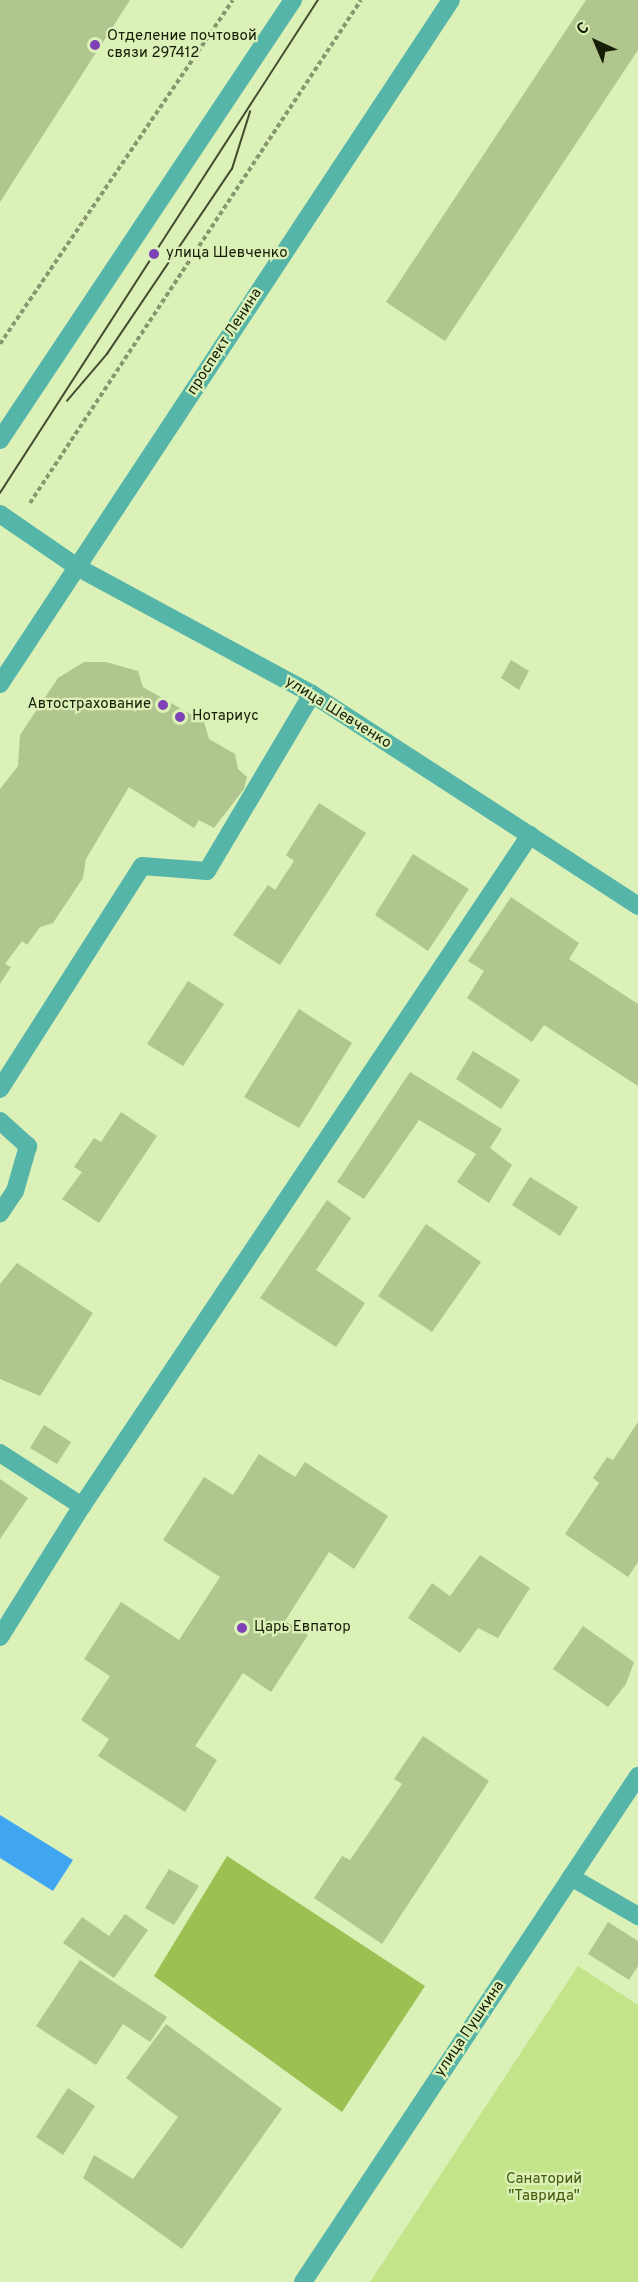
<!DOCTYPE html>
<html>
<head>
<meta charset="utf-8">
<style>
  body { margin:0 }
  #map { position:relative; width:638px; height:2282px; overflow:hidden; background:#dbf1b8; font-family:Overpass,sans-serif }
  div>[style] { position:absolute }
  .green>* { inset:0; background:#c4e489 }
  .forest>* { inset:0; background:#9cc051 }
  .water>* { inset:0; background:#40a6f1 }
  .building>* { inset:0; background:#b1c58e }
  .path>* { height:4px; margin-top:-2px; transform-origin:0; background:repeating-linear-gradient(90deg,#88986e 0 4.5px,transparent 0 7.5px) }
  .minor>* { height:18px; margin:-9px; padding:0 9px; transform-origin:9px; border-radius:9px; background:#56b5a9 }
  .tram>* { height:1.5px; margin:-0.75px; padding:0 0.75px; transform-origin:0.75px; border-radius:0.75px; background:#434e30 }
  .dots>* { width:16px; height:16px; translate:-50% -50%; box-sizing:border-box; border:3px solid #dbf1b8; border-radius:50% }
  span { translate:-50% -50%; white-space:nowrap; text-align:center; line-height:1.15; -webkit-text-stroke:4.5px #dbf1b8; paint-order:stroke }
  .poi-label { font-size:15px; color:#161e08 }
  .left { translate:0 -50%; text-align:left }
  .right { translate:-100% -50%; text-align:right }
  .street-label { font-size:15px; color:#161e08 }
  .park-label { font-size:15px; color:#465b09 }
  .north { position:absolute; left:566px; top:12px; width:60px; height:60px; -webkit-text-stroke:4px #dbf1b8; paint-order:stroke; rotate:316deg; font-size:16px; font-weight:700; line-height:24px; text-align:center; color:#161e08 }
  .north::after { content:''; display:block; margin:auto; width:21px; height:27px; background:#161e08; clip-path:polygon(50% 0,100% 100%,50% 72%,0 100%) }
</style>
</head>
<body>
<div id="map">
  <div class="green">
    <i style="clip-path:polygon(578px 1966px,638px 2005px,638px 2282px,370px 2282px)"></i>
  </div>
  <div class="forest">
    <i style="clip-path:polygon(227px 1856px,425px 1986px,342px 2112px,154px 1976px)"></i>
  </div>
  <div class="water">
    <i style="clip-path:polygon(0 1815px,73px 1860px,53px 1891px,0 1858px)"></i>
  </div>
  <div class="building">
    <i style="clip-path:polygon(0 0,130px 0,0 202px)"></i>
    <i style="clip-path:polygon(586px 0,638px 0,638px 50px,445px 341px,386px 302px)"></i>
    <i style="clip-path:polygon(511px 660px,529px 671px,519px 690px,501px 678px)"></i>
    <i style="clip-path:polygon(84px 662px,106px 662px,138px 671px,143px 687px,204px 722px,209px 739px,235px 754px,238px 769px,247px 777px,244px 789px,214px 828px,199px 820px,194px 828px,129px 787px,86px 859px,83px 878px,53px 923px,40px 927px,27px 945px,22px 941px,5px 964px,11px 967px,0 984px,0 789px,18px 766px,20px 735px,58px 678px)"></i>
    <i style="clip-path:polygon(319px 803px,366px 833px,280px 965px,233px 935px,268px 885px,275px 890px,294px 861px,286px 855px)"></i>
    <i style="clip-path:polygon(413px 854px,469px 889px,428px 951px,375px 915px)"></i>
    <i style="clip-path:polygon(511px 897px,579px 943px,569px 959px,638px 1004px,638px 1086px,544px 1025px,532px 1042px,467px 998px,484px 971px,468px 961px)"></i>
    <i style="clip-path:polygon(188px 981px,224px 1004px,183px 1066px,147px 1044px)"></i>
    <i style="clip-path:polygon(299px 1009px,352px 1043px,299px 1128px,244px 1097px)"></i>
    <i style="clip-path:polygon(473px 1051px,520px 1080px,501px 1109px,456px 1079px)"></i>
    <i style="clip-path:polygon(410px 1072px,502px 1129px,490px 1148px,512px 1165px,489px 1203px,457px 1182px,476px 1154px,419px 1120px,364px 1199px,337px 1182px)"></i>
    <i style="clip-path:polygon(121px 1112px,157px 1136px,99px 1223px,62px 1199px,82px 1172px,74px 1167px,94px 1138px,101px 1142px)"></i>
    <i style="clip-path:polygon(530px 1177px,578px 1207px,560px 1236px,512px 1205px)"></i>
    <i style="clip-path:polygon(327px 1200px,351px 1218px,316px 1270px,365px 1303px,336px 1347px,260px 1298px)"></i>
    <i style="clip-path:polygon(426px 1224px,481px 1262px,432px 1332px,378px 1296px)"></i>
    <i style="clip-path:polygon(17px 1263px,93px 1313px,40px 1396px,0 1379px,0 1284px)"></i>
    <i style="clip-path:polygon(638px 1422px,638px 1562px,628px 1577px,565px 1534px,599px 1483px,593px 1478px,607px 1457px,613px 1460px)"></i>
    <i style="clip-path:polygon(44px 1425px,71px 1442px,57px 1464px,30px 1448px)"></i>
    <i style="clip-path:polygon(259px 1454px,295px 1477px,305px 1462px,388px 1516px,354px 1569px,329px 1552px,285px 1621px,308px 1635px,271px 1692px,243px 1673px,195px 1746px,217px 1760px,185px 1812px,98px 1756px,109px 1739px,81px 1720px,110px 1676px,84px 1659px,121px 1602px,179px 1640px,220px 1577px,163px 1540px,204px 1477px,233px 1495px)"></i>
    <i style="clip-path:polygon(0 1479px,28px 1498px,0 1539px)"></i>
    <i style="clip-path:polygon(480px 1555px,530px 1588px,498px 1638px,478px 1628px,460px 1653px,408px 1618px,432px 1583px,450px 1596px)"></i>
    <i style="clip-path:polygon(583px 1626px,634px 1662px,626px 1684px,608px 1707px,553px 1669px)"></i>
    <i style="clip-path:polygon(423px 1736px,489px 1781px,382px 1944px,314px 1898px,342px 1856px,350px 1860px,402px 1784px,394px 1779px)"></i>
    <i style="clip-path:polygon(169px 1869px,199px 1886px,174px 1925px,145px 1908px)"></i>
    <i style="clip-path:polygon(125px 1914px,148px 1930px,114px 1978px,63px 1943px,82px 1917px,109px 1936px)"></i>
    <i style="clip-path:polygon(608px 1922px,638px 1941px,638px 1966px,629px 1980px,588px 1954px)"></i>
    <i style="clip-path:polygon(80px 1960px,167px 2017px,150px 2042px,123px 2024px,96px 2065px,36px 2026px)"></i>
    <i style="clip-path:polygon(166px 2024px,282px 2109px,182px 2249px,83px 2178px,94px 2155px,133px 2179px,178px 2117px,126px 2078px)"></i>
    <i style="clip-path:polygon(68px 2088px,95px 2106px,63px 2155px,36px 2137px)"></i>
  </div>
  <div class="path">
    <i style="left:0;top:344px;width:415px;rotate:-55.9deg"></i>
    <i style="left:30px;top:503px;width:602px;rotate:-56.65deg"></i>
  </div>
  <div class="minor">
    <i style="left:0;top:440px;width:529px;rotate:-56.34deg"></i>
    <i style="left:0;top:514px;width:93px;rotate:34.5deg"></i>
    <i style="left:77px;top:567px;width:267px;rotate:28.4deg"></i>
    <i style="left:312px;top:694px;width:389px;rotate:33deg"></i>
    <i style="left:0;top:684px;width:819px;rotate:-56.6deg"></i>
    <i style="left:0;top:1089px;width:264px;rotate:-57.5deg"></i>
    <i style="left:142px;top:866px;width:65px;rotate:4.4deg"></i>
    <i style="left:207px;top:871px;width:206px;rotate:-59.3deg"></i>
    <i style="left:0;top:1121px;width:38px;rotate:42deg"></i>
    <i style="left:28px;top:1146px;width:47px;rotate:106.1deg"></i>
    <i style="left:15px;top:1191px;width:27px;rotate:124deg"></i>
    <i style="left:0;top:1453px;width:98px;rotate:32.9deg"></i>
    <i style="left:0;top:1637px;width:155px;rotate:-58deg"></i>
    <i style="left:82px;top:1506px;width:807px;rotate:-56.27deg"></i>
    <i style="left:571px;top:1877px;width:78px;rotate:30.2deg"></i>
    <i style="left:303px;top:2282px;width:607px;rotate:-56.49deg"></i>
  </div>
  <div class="tram">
    <i style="left:67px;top:401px;width:62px;rotate:-49.6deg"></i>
    <i style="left:107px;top:354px;width:223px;rotate:-56deg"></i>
    <i style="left:232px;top:169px;width:60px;rotate:-72.5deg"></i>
    <i style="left:0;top:493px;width:587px;rotate:-57.18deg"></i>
  </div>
  <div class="dots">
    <i style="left:95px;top:45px;background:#7e41b6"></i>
    <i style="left:154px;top:254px;background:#7e41b6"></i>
    <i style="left:163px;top:705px;background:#7e41b6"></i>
    <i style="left:180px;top:717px;background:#7e41b6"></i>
    <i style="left:242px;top:1628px;background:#7e41b6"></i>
  </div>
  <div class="poi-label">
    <span class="left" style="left:107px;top:45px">Отделение почтовой<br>связи 297412</span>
    <span class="left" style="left:166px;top:254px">улица Шевченко</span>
    <span class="right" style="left:151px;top:705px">Автострахование</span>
    <span class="left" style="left:192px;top:717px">Нотариус</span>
    <span class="left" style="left:254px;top:1628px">Царь Евпатор</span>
  </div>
  <div class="street-label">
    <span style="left:225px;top:342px;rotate:-57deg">проспект Ленина</span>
    <span style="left:338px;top:713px;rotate:32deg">улица Шевченко</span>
    <span style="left:470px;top:2029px;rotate:-56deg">улица Пушкина</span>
  </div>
  <div class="park-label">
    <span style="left:544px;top:2188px">Санаторий<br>"Таврида"</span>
  </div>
  <div class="north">С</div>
</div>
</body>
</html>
